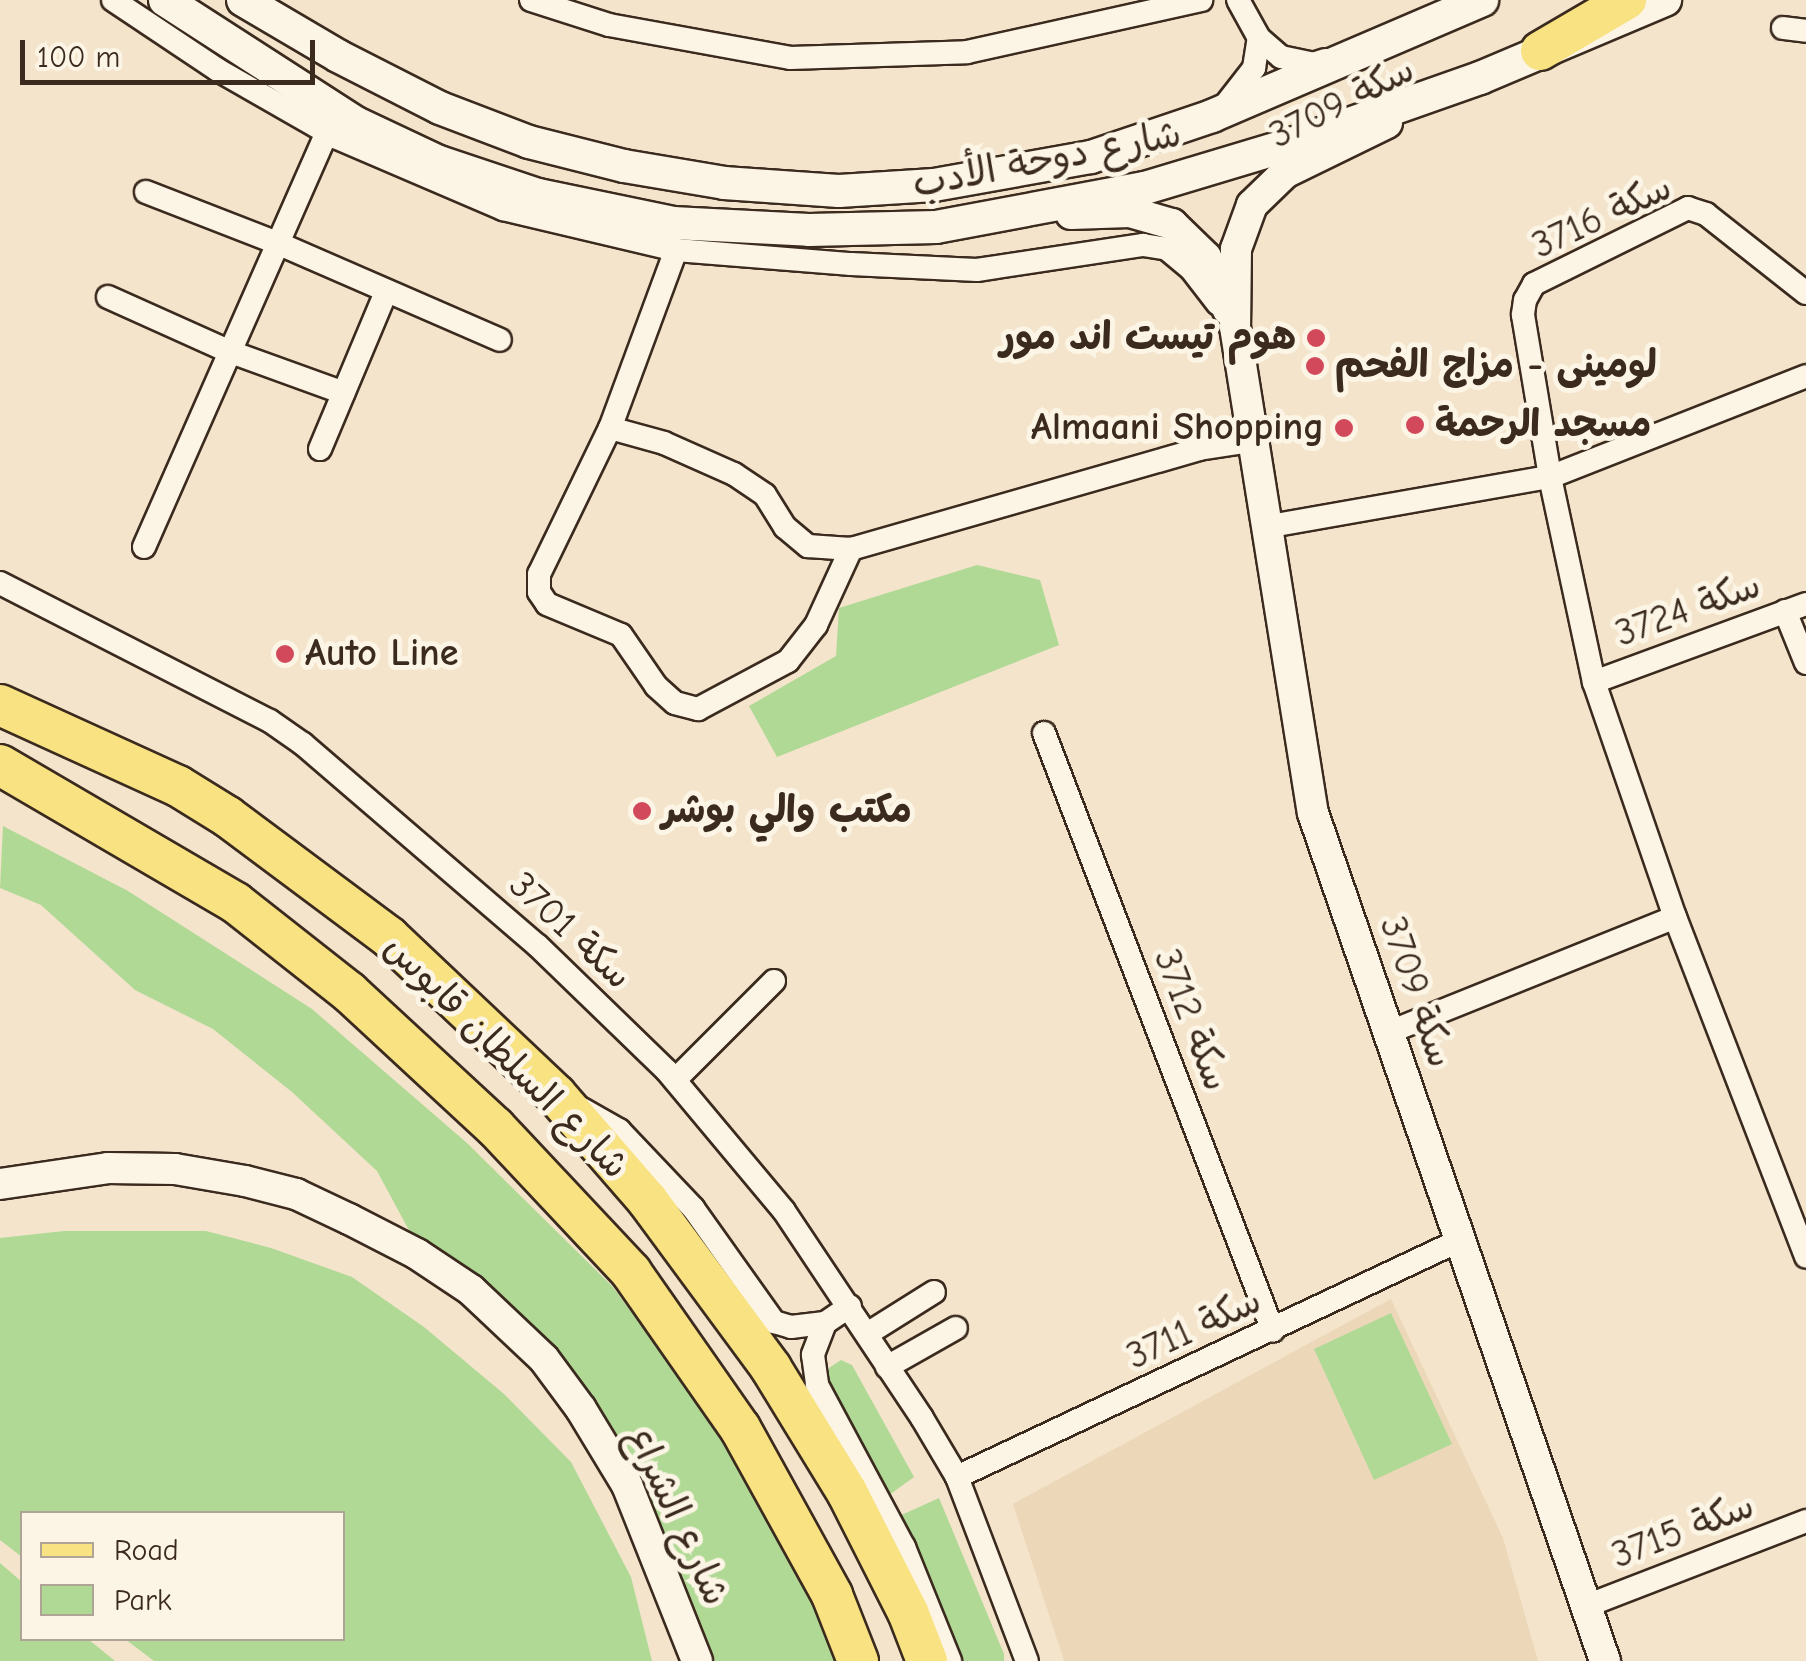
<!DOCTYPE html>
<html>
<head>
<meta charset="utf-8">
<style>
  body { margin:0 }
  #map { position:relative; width:1806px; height:1661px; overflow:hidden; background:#f3e4cb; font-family:"Comic Neue","Playpen Sans Arabic",sans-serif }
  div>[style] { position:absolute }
  .built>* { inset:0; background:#ecd8b9 }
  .green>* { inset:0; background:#b1d996 }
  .roads { filter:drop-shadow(2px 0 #3b2a1e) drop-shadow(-2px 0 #3b2a1e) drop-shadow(0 2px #3b2a1e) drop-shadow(0 -2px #3b2a1e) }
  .minor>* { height:22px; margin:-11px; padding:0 11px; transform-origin:11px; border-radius:11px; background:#fcf5e5 }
  .tertiary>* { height:30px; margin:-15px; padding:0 15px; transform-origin:15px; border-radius:15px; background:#fcf5e5 }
  .secondary>* { height:32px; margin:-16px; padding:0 16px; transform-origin:16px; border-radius:16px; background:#fcf5e5 }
  .primary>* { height:38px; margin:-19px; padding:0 19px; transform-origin:19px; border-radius:19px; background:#f8e281 }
  .trunk>* { height:40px; margin:-20px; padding:0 20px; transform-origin:20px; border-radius:20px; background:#f8e281 }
  .dots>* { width:28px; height:28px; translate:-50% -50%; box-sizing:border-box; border:5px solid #fcf5e5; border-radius:50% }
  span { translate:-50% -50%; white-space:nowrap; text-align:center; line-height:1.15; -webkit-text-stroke:10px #fcf5e5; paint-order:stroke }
  .street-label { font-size:38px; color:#3b2a1e }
  .poi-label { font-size:38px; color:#3b2a1e; font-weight:700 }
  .right { translate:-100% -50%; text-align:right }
  .left { translate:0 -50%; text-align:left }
  .legend { position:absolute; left:20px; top:1511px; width:325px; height:130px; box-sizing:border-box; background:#fcf5e5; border:2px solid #afa495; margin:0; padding:12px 18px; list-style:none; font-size:30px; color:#3b2a1e }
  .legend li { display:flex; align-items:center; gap:20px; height:50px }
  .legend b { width:50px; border:2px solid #afa495 }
  .scale { position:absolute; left:20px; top:40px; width:295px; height:45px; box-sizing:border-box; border:5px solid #3b2a1e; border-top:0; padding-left:12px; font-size:30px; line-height:35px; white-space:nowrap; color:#3b2a1e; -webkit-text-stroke:8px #fcf5e5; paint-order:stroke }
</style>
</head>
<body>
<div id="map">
  <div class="built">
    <i style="clip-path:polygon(1391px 1299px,1503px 1538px,1538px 1661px,1064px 1661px,1013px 1504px)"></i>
  </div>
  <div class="green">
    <i style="clip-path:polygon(977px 565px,1040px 580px,1059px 645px,777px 757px,749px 706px,836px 656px,839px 608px)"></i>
    <i style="clip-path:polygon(3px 826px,128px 891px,312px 1009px,467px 1143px,613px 1287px,720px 1435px,812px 1603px,835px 1661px,704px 1661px,587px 1406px,418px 1247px,377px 1171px,292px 1092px,213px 1029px,135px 990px,41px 905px,0 888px)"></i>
    <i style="clip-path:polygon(64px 1231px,206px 1231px,271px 1248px,352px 1277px,424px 1327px,504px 1394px,571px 1462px,631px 1577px,652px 1661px,154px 1661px,125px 1639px,342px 1638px,342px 1514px,22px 1514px,22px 1557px,0 1540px,0 1238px)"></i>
    <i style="clip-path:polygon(1391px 1313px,1452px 1444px,1374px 1480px,1314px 1349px)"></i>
    <i style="clip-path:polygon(841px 1360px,852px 1365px,914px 1477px,885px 1498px,827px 1389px,829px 1368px)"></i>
    <i style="clip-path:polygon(939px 1498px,1004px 1654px,1004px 1661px,960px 1661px,897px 1517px)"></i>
    <i style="clip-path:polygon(0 1563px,22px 1582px,22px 1638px,88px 1639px,115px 1661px,0 1661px)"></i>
  </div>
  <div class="roads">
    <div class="minor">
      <i style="left:113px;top:0;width:126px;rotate:33.7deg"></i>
      <i style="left:218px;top:70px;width:135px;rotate:29.8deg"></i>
      <i style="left:335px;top:137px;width:183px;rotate:23.2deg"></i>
      <i style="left:503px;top:209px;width:178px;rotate:13.3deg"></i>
      <i style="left:676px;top:250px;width:176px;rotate:4.6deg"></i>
      <i style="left:851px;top:264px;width:126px;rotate:2.7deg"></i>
      <i style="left:977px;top:270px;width:168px;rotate:-8.6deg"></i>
      <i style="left:1143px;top:245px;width:24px;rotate:9deg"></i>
      <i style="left:1167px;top:249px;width:31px;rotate:40deg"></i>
      <i style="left:1191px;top:269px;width:44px;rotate:52.4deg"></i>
      <i style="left:531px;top:0;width:82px;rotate:17.8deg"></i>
      <i style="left:609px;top:25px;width:184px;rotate:10.3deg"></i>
      <i style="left:790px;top:58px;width:177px;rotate:-1.9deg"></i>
      <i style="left:967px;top:52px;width:240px;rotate:-12.5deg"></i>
      <i style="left:1238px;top:0;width:43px;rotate:61.1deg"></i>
      <i style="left:1259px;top:38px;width:29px;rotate:41deg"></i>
      <i style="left:1281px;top:57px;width:33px;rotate:12deg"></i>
      <i style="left:1313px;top:64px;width:13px;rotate:-18deg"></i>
      <i style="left:1783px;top:28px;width:23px;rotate:7deg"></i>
      <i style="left:1226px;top:104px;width:46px;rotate:-52.1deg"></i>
      <i style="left:1254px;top:68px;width:30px;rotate:-81deg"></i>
      <i style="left:146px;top:192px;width:138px;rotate:21.2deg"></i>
      <i style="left:275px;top:242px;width:245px;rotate:23.5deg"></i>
      <i style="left:676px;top:250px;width:190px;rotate:110.3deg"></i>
      <i style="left:610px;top:428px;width:162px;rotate:115.9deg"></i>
      <i style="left:539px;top:574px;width:18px;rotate:90deg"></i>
      <i style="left:539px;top:592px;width:14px;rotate:56deg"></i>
      <i style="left:547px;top:604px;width:80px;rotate:22.7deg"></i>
      <i style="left:621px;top:635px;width:62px;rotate:55.5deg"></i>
      <i style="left:656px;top:686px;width:25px;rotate:42deg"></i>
      <i style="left:675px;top:703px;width:24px;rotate:15deg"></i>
      <i style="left:698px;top:709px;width:102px;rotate:-28.1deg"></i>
      <i style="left:788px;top:661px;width:46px;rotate:-52.1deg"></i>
      <i style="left:816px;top:625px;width:84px;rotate:-65.3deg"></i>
      <i style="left:1806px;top:293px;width:127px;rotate:-141.7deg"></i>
      <i style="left:1706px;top:214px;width:19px;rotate:-162deg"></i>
      <i style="left:1688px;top:208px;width:172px;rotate:153.7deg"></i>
      <i style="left:1534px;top:284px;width:18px;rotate:119deg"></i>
      <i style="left:1525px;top:300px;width:15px;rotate:98deg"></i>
      <i style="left:1523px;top:315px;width:164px;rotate:80.5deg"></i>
      <i style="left:1550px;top:477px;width:210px;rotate:77.9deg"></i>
      <i style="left:1594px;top:682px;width:249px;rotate:71deg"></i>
      <i style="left:1675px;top:917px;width:364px;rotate:68.9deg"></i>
      <i style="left:108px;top:297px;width:132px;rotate:24.2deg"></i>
      <i style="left:228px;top:351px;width:123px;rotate:19.9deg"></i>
      <i style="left:610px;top:428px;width:56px;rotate:15.5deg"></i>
      <i style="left:664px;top:443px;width:77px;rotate:23.9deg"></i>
      <i style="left:734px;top:474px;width:37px;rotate:34deg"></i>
      <i style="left:765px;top:495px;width:38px;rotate:58deg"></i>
      <i style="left:785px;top:527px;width:30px;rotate:40deg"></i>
      <i style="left:808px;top:546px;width:43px;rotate:4deg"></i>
      <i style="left:851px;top:549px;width:362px;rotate:-16deg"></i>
      <i style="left:1199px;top:449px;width:53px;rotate:-8.7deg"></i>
      <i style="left:320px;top:449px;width:170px;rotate:-67.2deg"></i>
      <i style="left:1265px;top:527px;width:289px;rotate:-10deg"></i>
      <i style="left:1550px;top:477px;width:275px;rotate:-21.5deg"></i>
      <i style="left:144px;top:547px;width:454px;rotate:-66.2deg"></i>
      <i style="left:0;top:583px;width:303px;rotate:27.1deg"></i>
      <i style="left:270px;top:721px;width:40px;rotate:34.9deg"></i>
      <i style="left:303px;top:744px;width:308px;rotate:40.7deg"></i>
      <i style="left:537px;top:945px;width:181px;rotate:44.1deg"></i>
      <i style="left:667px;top:1071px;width:182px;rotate:50.1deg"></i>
      <i style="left:784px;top:1211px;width:249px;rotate:56.3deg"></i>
      <i style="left:922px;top:1418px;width:69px;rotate:59.3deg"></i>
      <i style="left:957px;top:1477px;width:197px;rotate:69.2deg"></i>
      <i style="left:1785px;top:611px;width:56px;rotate:68deg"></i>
      <i style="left:1594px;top:682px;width:226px;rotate:-20.2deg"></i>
      <i style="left:1044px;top:733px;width:640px;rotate:69.05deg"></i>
      <i style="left:1387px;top:1033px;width:310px;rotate:-21.9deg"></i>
      <i style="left:675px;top:1080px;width:140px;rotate:-45deg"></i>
      <i style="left:582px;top:1109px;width:43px;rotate:29.6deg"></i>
      <i style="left:619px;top:1130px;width:108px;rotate:46.5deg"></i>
      <i style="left:693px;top:1208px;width:140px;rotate:54.6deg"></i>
      <i style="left:774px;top:1322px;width:18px;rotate:16deg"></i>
      <i style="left:791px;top:1327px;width:34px;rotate:-7deg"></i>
      <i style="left:825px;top:1323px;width:30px;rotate:-34deg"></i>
      <i style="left:825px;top:1323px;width:34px;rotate:111deg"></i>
      <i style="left:813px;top:1355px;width:30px;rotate:82deg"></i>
      <i style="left:817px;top:1385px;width:184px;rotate:61.8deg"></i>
      <i style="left:904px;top:1547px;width:123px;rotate:68deg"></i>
      <i style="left:867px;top:1334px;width:79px;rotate:-32.1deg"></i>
      <i style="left:887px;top:1367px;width:79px;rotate:-29.5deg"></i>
      <i style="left:957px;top:1477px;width:554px;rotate:-25.22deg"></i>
      <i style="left:1586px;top:1606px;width:236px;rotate:-21.1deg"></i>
    </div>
    <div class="tertiary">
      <i style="left:1387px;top:123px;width:114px;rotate:153.9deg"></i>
      <i style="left:1285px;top:173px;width:46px;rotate:135.9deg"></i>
      <i style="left:1252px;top:205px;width:47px;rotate:110deg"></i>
      <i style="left:1236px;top:249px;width:78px;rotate:90.7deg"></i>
      <i style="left:1235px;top:327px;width:492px;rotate:80.9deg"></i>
      <i style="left:1313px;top:813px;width:897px;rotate:71deg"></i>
      <i style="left:1071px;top:214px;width:59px;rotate:-1.9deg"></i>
      <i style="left:1130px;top:212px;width:44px;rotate:15.9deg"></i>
      <i style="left:1172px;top:224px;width:47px;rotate:44.1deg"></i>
      <i style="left:1206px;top:257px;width:57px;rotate:67.5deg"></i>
      <i style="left:0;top:1184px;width:109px;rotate:-8.4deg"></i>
      <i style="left:108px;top:1168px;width:67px;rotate:0.9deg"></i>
      <i style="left:175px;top:1169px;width:71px;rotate:9.7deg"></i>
      <i style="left:245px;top:1181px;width:53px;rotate:14.3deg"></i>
      <i style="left:296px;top:1194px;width:59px;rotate:25.3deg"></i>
      <i style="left:349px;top:1219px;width:76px;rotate:27.2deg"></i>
      <i style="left:417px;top:1254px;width:65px;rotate:33.7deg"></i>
      <i style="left:471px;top:1290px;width:100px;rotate:43.4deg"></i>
      <i style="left:544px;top:1359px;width:62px;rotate:53.5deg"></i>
      <i style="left:581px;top:1409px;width:89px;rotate:58.8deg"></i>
      <i style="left:627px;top:1485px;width:189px;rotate:68.3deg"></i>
    </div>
    <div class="secondary">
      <i style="left:165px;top:0;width:227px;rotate:32.8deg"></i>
      <i style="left:356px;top:123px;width:92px;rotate:25.2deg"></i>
      <i style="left:439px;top:162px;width:104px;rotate:18.4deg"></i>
      <i style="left:538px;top:195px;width:138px;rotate:11.7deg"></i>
      <i style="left:673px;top:223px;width:136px;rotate:2.9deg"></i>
      <i style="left:809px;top:230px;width:127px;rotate:-1.4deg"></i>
      <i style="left:936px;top:227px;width:213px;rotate:-10.6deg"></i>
      <i style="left:1145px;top:188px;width:160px;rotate:-16.7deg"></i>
      <i style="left:1298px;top:142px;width:193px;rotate:-19.4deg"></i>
      <i style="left:1480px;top:78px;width:201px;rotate:-22.9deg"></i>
      <i style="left:243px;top:0;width:110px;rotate:30.5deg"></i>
      <i style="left:338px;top:56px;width:114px;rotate:27deg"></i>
      <i style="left:440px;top:108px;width:95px;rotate:20.9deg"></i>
      <i style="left:529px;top:142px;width:98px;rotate:14.2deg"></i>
      <i style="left:624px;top:166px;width:101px;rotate:9.6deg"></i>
      <i style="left:724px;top:183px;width:115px;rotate:4deg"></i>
      <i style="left:839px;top:191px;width:95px;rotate:-3.6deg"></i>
      <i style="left:934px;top:185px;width:159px;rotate:-10.1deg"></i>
      <i style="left:1091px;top:157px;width:128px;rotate:-18.7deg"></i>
      <i style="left:1212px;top:116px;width:294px;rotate:-23.2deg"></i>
    </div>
    <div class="primary">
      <i style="left:1540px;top:51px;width:101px;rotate:-30.4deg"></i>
    </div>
    <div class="trunk">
      <i style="left:0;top:705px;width:196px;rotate:24.5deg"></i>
      <i style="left:178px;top:786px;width:59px;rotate:31.8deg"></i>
      <i style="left:228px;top:817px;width:201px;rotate:36.7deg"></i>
      <i style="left:389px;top:937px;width:230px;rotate:43.4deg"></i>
      <i style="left:556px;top:1095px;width:140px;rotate:49deg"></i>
      <i style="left:648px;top:1201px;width:207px;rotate:53.6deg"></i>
      <i style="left:771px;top:1368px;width:145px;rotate:58.5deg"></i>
      <i style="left:847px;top:1492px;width:135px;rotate:63.1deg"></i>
      <i style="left:908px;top:1612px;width:53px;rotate:68.8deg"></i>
      <i style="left:0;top:765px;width:273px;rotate:30.3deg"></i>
      <i style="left:236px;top:903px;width:144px;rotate:38.2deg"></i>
      <i style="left:349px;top:992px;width:199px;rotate:42.8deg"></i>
      <i style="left:495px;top:1127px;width:199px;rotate:46.8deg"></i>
      <i style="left:631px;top:1272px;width:190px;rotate:55.1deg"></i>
      <i style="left:740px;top:1428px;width:191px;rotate:61.1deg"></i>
      <i style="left:832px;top:1595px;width:71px;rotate:68.5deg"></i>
    </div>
  </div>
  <div class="dots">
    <i style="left:1316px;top:338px;background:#d1495b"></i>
    <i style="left:1315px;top:366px;background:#d1495b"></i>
    <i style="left:1415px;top:425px;background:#d1495b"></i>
    <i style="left:1344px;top:428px;background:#d1495b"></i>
    <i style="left:285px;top:654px;background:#d1495b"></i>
    <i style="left:642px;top:811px;background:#d1495b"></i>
  </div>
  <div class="street-label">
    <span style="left:1342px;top:103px;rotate:-27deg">سكة 3709</span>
    <span style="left:1047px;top:160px;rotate:-11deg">شارع دوحة الأدب</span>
    <span style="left:1602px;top:217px;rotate:-25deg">سكة 3716</span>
    <span style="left:1688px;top:610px;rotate:-20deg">سكة 3724</span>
    <span style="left:570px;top:931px;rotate:43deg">سكة 3701</span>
    <span style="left:1416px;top:992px;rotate:71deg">سكة 3709</span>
    <span style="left:1191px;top:1020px;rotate:69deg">سكة 3712</span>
    <span style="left:506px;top:1057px;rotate:45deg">شارع السلطان قابوس</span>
    <span style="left:1194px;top:1329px;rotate:-25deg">سكة 3711</span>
    <span style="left:677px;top:1516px;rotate:65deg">شارع الشراع</span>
    <span style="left:1683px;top:1531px;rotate:-21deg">سكة 3715</span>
  </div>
  <div class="poi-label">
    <span class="right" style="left:1296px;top:338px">هوم تيست اند مور</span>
    <span class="left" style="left:1335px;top:366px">لومينى - مزاج الفحم</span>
    <span class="left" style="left:1435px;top:425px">مسجد الرحمة</span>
    <span class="right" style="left:1324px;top:428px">Almaani Shopping</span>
    <span class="left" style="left:305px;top:654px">Auto Line</span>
    <span class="left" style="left:662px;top:811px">مكتب والي بوشر</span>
  </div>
  <ul class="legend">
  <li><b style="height:12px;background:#f8e281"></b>Road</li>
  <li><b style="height:28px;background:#b1d996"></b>Park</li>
  </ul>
  <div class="scale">100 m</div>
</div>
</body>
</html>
